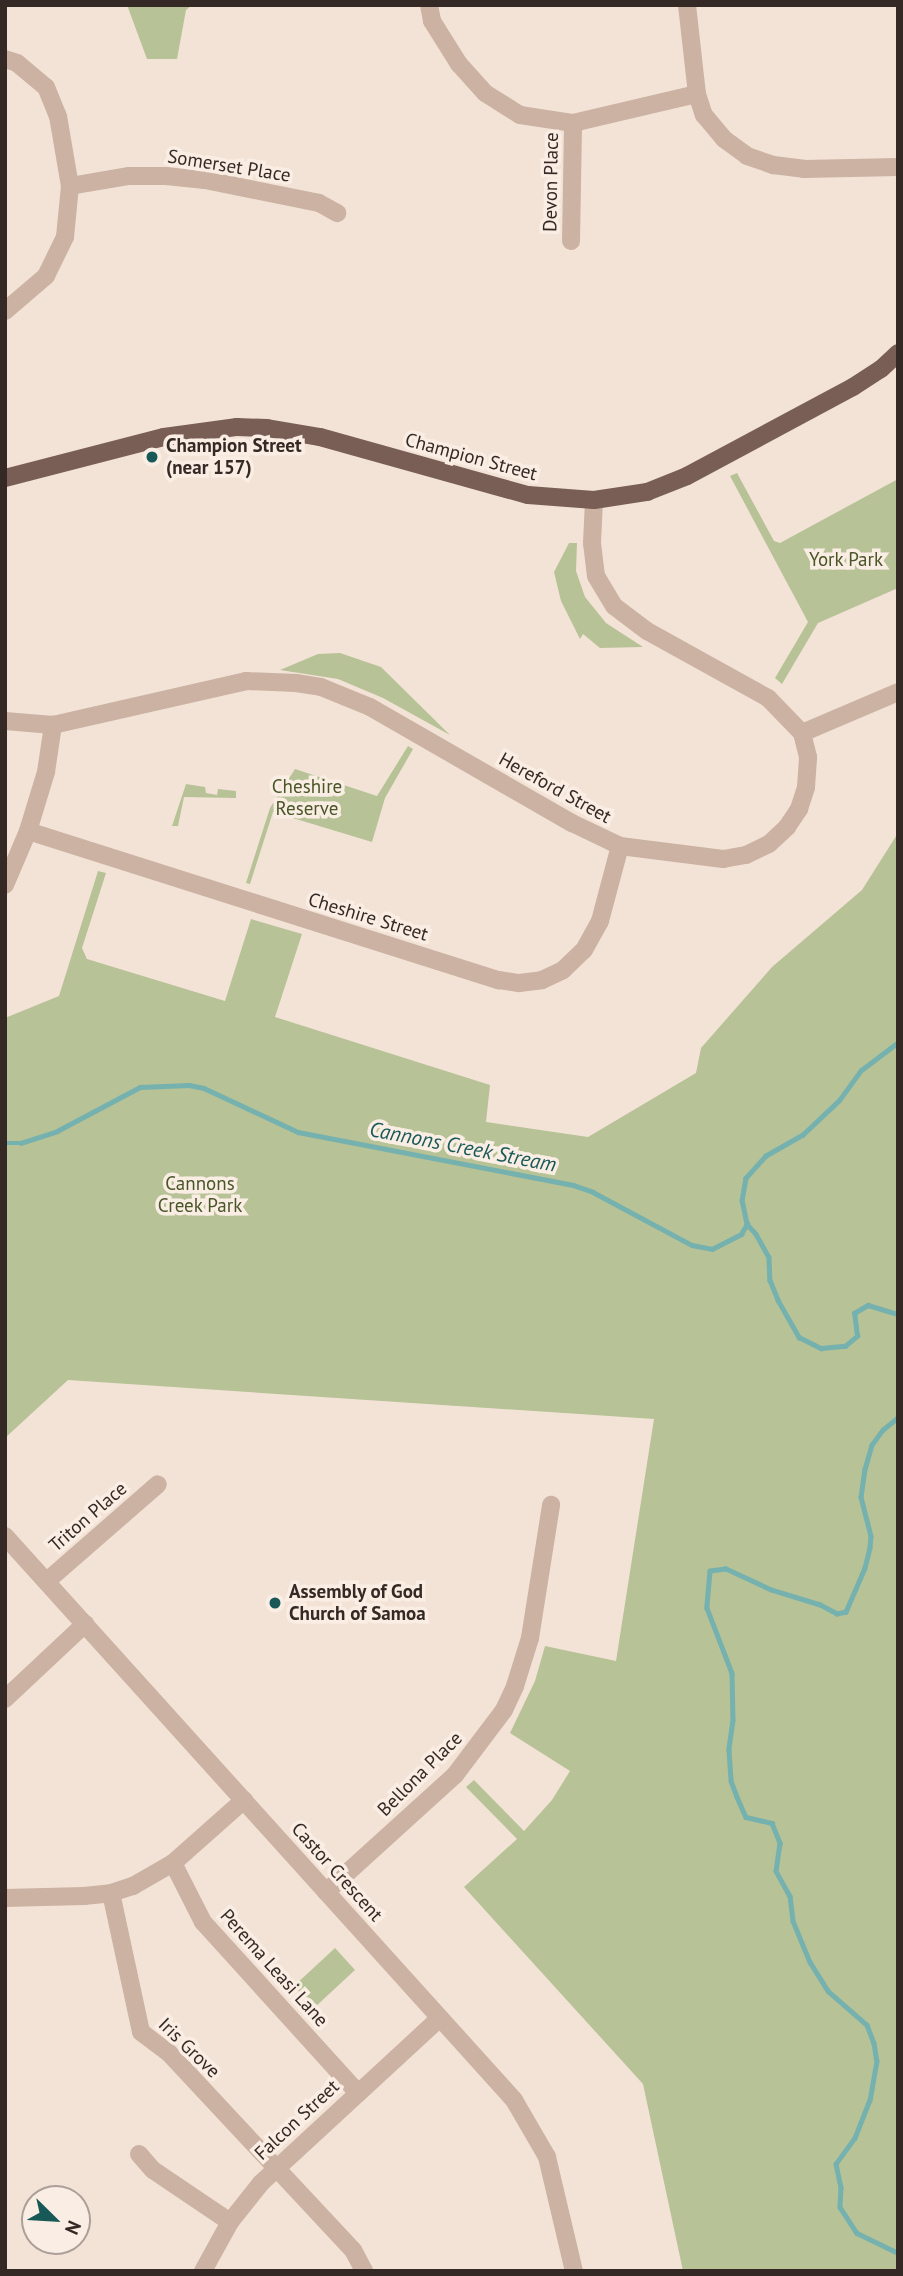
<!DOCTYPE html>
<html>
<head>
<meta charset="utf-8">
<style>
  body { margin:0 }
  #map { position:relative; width:903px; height:2276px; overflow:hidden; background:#f3e3d7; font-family:"PT Sans",sans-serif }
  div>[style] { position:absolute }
  .green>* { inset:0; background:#b7c296 }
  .stream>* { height:4.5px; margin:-2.25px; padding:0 2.25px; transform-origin:2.25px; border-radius:2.25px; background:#74b1af }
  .minor>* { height:18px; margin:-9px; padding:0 9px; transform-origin:9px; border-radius:9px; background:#cbb2a3 }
  .major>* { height:18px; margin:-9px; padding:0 9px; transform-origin:9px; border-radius:9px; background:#795e55 }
  .dots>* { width:19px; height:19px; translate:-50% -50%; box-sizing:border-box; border:4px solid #faeee4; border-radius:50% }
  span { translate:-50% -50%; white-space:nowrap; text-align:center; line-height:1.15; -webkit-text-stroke:7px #faeee4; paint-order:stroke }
  .street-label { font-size:19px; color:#352925 }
  .poi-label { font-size:19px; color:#352925; font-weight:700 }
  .left { translate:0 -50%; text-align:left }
  .park-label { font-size:19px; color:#485527 }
  .water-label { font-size:21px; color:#185958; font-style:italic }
  .frame { position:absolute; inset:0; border:7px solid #352925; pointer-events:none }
  .north { position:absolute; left:21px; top:2185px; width:70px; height:70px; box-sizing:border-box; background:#faeee4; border:2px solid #ab9f98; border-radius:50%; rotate:114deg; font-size:19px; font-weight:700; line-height:28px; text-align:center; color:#352925 }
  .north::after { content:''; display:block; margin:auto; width:24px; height:32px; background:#185958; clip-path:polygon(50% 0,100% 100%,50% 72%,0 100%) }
</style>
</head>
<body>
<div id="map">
  <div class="green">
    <i style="clip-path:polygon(127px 5px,192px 5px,186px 10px,177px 59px,147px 59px)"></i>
    <i style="clip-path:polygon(737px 473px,774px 541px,780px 543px,898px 479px,898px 588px,818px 623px,782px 684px,775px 678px,808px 622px,730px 476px)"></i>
    <i style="clip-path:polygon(569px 543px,577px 543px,576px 571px,585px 597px,606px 623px,643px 647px,600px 648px,583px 634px,580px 639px,561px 601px,554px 572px)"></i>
    <i style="clip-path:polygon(340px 653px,381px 667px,450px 735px,383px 698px,338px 679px,280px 670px,318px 654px)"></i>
    <i style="clip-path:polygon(408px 746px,413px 749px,385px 798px,372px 842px,273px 812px,250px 884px,246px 883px,270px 808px,295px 769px,377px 796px)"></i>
    <i style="clip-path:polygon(186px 784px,205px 787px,206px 793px,217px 795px,218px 789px,236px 791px,236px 798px,184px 797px,178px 826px,172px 826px)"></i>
    <i style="clip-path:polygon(898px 833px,898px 2271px,683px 2271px,643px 2084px,464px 1887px,517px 1839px,466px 1787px,474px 1780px,524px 1831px,552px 1800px,570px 1771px,510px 1733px,535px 1681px,545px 1646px,616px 1661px,654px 1419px,68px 1380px,5px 1438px,5px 1018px,59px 996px,98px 871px,106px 873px,82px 948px,87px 959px,225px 1001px,251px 919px,302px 934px,275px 1017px,490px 1085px,486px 1122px,588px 1137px,696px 1073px,701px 1048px,772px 967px,862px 890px)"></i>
    <i style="clip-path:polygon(335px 1948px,355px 1970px,314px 2008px,294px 1986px)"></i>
  </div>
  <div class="stream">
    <i style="left:898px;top:1043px;width:46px;rotate:142.9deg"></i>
    <i style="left:861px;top:1071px;width:36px;rotate:126deg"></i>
    <i style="left:840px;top:1100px;width:51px;rotate:136.6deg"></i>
    <i style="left:803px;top:1135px;width:43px;rotate:150.4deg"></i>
    <i style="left:766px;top:1156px;width:30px;rotate:132deg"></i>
    <i style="left:746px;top:1178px;width:22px;rotate:100deg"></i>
    <i style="left:742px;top:1200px;width:25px;rotate:78deg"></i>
    <i style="left:747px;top:1224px;width:13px;rotate:48deg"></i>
    <i style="left:756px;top:1234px;width:26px;rotate:61deg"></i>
    <i style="left:769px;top:1257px;width:23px;rotate:88deg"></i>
    <i style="left:770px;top:1280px;width:22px;rotate:68deg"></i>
    <i style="left:778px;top:1300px;width:43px;rotate:60.4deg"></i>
    <i style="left:799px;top:1337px;width:25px;rotate:27deg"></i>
    <i style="left:821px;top:1348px;width:24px;rotate:-5deg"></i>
    <i style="left:845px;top:1346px;width:16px;rotate:-40deg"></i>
    <i style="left:857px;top:1336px;width:23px;rotate:-97deg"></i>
    <i style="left:854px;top:1313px;width:16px;rotate:-30deg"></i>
    <i style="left:868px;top:1305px;width:31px;rotate:17deg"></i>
    <i style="left:5px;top:1143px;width:16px"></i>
    <i style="left:21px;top:1143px;width:38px;rotate:-18deg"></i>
    <i style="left:57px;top:1131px;width:94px;rotate:-27.9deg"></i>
    <i style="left:140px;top:1087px;width:49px;rotate:-2.3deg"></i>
    <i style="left:189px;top:1085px;width:15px;rotate:11deg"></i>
    <i style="left:204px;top:1088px;width:104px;rotate:25.1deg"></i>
    <i style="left:298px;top:1132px;width:280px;rotate:10.9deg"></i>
    <i style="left:573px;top:1185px;width:21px;rotate:19deg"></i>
    <i style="left:593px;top:1192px;width:112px;rotate:28.2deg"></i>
    <i style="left:692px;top:1245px;width:20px;rotate:11deg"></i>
    <i style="left:712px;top:1249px;width:33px;rotate:-27deg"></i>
    <i style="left:741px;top:1234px;width:12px;rotate:-59deg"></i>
    <i style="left:898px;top:1418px;width:19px;rotate:141deg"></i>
    <i style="left:883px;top:1430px;width:19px;rotate:126deg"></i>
    <i style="left:872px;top:1445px;width:25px;rotate:106deg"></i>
    <i style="left:865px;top:1469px;width:28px;rotate:98deg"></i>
    <i style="left:861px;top:1497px;width:40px;rotate:75.6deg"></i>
    <i style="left:871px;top:1536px;width:12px;rotate:95deg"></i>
    <i style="left:870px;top:1548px;width:21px;rotate:104deg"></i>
    <i style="left:865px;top:1568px;width:48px;rotate:113.4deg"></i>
    <i style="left:846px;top:1612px;width:9px;rotate:167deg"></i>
    <i style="left:837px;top:1614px;width:19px;rotate:-152deg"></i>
    <i style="left:820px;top:1605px;width:51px;rotate:-163deg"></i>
    <i style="left:771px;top:1590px;width:50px;rotate:-155deg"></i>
    <i style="left:726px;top:1569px;width:16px;rotate:173deg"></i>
    <i style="left:710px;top:1571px;width:37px;rotate:95deg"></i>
    <i style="left:707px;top:1608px;width:70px;rotate:69deg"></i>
    <i style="left:732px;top:1673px;width:47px;rotate:88.8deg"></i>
    <i style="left:733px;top:1720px;width:30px;rotate:98deg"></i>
    <i style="left:729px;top:1750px;width:31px;rotate:86deg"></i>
    <i style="left:731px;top:1781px;width:17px;rotate:69deg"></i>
    <i style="left:737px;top:1797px;width:22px;rotate:66deg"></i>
    <i style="left:746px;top:1817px;width:27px;rotate:13deg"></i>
    <i style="left:772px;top:1823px;width:22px;rotate:68deg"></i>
    <i style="left:780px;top:1843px;width:28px;rotate:98deg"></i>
    <i style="left:776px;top:1871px;width:29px;rotate:61deg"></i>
    <i style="left:790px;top:1896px;width:25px;rotate:83deg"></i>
    <i style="left:793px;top:1921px;width:44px;rotate:67.5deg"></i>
    <i style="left:810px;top:1962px;width:34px;rotate:58deg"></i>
    <i style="left:828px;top:1991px;width:52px;rotate:41.1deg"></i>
    <i style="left:867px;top:2025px;width:19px;rotate:69deg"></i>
    <i style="left:874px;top:2043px;width:18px;rotate:81deg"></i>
    <i style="left:877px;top:2061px;width:40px;rotate:100deg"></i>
    <i style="left:870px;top:2100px;width:41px;rotate:111.5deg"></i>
    <i style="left:855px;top:2138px;width:32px;rotate:126deg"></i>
    <i style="left:836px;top:2164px;width:24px;rotate:78deg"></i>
    <i style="left:841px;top:2187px;width:20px;rotate:93deg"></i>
    <i style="left:840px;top:2207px;width:31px;rotate:57deg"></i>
    <i style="left:857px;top:2233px;width:46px;rotate:26deg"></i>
  </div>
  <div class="minor">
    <i style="left:429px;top:5px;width:16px;rotate:79deg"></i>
    <i style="left:432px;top:21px;width:51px;rotate:57.9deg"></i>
    <i style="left:459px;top:64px;width:39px;rotate:48deg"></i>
    <i style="left:485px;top:93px;width:41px;rotate:32.2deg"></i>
    <i style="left:520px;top:115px;width:54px;rotate:8.6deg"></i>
    <i style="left:573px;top:123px;width:127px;rotate:-13.2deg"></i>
    <i style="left:687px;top:5px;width:90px;rotate:83.6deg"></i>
    <i style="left:697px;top:94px;width:22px;rotate:72deg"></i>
    <i style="left:704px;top:115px;width:31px;rotate:50deg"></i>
    <i style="left:724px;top:139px;width:29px;rotate:36deg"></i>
    <i style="left:747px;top:156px;width:28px;rotate:19deg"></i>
    <i style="left:773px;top:165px;width:31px;rotate:7deg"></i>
    <i style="left:804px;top:169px;width:94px;rotate:-1.2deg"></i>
    <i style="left:5px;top:59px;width:13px;rotate:18deg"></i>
    <i style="left:17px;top:63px;width:38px;rotate:40deg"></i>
    <i style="left:46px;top:87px;width:31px;rotate:68deg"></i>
    <i style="left:58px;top:116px;width:71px;rotate:80.3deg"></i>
    <i style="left:70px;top:186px;width:51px;rotate:95.6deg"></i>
    <i style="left:65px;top:237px;width:43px;rotate:116deg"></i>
    <i style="left:46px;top:276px;width:54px;rotate:139.5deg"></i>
    <i style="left:70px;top:186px;width:60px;rotate:-9.6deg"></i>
    <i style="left:129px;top:176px;width:37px"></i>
    <i style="left:166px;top:176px;width:39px;rotate:6deg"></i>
    <i style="left:205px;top:180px;width:116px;rotate:11.4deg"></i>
    <i style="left:319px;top:203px;width:21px;rotate:29deg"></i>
    <i style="left:571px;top:241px;width:118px;rotate:-89deg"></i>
    <i style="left:5px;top:721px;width:48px;rotate:4.8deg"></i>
    <i style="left:53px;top:725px;width:198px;rotate:-12.8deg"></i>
    <i style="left:246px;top:681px;width:50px;rotate:2.3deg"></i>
    <i style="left:296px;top:683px;width:25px;rotate:9deg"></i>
    <i style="left:321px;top:687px;width:53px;rotate:22.2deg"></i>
    <i style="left:370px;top:707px;width:233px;rotate:29.9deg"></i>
    <i style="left:572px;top:823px;width:53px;rotate:25.6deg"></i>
    <i style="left:620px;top:846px;width:104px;rotate:7.2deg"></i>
    <i style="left:723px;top:859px;width:23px;rotate:-10deg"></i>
    <i style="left:746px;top:855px;width:25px;rotate:-26deg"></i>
    <i style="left:769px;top:844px;width:25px;rotate:-43deg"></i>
    <i style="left:787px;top:827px;width:22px;rotate:-56deg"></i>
    <i style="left:799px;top:809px;width:23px;rotate:-72deg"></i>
    <i style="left:806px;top:787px;width:30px;rotate:-86deg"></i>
    <i style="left:808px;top:757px;width:25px;rotate:-104deg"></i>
    <i style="left:802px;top:733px;width:49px;rotate:-134.2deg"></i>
    <i style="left:768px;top:698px;width:138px;rotate:-151deg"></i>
    <i style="left:647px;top:631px;width:41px;rotate:-142.9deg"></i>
    <i style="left:614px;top:606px;width:35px;rotate:-121deg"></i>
    <i style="left:596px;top:576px;width:33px;rotate:-97deg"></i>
    <i style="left:592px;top:543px;width:43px;rotate:-87.3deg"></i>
    <i style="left:802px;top:733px;width:104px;rotate:-23.1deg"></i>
    <i style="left:28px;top:831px;width:494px;rotate:17.6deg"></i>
    <i style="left:499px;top:980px;width:20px;rotate:9deg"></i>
    <i style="left:519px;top:983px;width:23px;rotate:-7deg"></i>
    <i style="left:542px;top:980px;width:23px;rotate:-25deg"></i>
    <i style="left:563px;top:970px;width:29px;rotate:-44deg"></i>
    <i style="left:584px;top:950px;width:33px;rotate:-61deg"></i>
    <i style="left:600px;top:921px;width:78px;rotate:-75.1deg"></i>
    <i style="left:5px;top:885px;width:59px;rotate:-66.9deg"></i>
    <i style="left:28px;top:831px;width:62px;rotate:-73deg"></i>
    <i style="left:46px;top:772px;width:48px;rotate:-81.5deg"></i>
    <i style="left:5px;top:1536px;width:760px;rotate:47.93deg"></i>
    <i style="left:514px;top:2100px;width:66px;rotate:59.9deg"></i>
    <i style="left:547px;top:2157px;width:117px;rotate:76.7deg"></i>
    <i style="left:47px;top:1581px;width:147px;rotate:-41.1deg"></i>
    <i style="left:5px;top:1699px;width:110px;rotate:-43.2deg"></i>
    <i style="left:173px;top:1863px;width:66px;rotate:63deg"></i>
    <i style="left:203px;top:1922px;width:231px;rotate:47.8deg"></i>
    <i style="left:326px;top:1892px;width:174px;rotate:-42.2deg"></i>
    <i style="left:455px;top:1775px;width:81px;rotate:-53deg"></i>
    <i style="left:504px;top:1710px;width:26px;rotate:-65deg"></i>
    <i style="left:515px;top:1686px;width:50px;rotate:-72.6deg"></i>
    <i style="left:530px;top:1638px;width:135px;rotate:-81deg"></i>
    <i style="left:111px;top:1893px;width:142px;rotate:77.8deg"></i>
    <i style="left:141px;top:2032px;width:35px;rotate:37deg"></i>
    <i style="left:169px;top:2053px;width:270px;rotate:47deg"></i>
    <i style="left:353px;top:2250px;width:24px;rotate:62deg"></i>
    <i style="left:5px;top:1898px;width:79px;rotate:-1.5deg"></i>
    <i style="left:84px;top:1896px;width:27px;rotate:-6deg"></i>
    <i style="left:111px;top:1893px;width:23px;rotate:-18deg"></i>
    <i style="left:133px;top:1886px;width:46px;rotate:-29.9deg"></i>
    <i style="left:173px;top:1863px;width:95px;rotate:-41.6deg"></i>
    <i style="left:139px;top:2154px;width:21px;rotate:49deg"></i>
    <i style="left:153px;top:2170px;width:93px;rotate:34deg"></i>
    <i style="left:203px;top:2271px;width:56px;rotate:-61.1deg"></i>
    <i style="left:230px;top:2222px;width:50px;rotate:-51.5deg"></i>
    <i style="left:261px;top:2183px;width:243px;rotate:-42.7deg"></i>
  </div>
  <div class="major">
    <i style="left:5px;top:478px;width:164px;rotate:-14.5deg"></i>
    <i style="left:164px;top:437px;width:74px;rotate:-7.8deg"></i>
    <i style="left:237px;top:427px;width:30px;rotate:2deg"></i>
    <i style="left:267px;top:428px;width:54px;rotate:9.6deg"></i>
    <i style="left:320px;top:437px;width:216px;rotate:15.6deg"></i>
    <i style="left:528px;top:495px;width:66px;rotate:4.3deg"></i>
    <i style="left:594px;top:500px;width:54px;rotate:-8.6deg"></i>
    <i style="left:647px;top:492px;width:43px;rotate:-21.8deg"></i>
    <i style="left:687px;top:476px;width:188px;rotate:-28.2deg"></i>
    <i style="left:853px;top:387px;width:33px;rotate:-33deg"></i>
    <i style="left:881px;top:369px;width:23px;rotate:-43deg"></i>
  </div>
  <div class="dots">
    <i style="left:152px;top:457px;background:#185958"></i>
    <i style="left:275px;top:1603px;background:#185958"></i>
  </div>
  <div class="street-label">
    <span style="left:229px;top:166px;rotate:9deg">Somerset Place</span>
    <span style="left:551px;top:182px;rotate:-89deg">Devon Place</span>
    <span style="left:471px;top:457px;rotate:15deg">Champion Street</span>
    <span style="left:555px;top:788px;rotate:29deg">Hereford Street</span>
    <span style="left:368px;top:917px;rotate:17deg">Cheshire Street</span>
    <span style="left:88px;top:1517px;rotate:-41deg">Triton Place</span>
    <span style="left:420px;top:1774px;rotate:-45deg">Bellona Place</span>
    <span style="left:337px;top:1872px;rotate:48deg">Castor Crescent</span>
    <span style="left:274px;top:1968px;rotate:48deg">Perema Leasi Lane</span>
    <span style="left:189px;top:2048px;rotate:44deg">Iris Grove</span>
    <span style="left:297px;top:2120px;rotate:-43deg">Falcon Street</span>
  </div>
  <div class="poi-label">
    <span class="left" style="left:166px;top:457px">Champion Street<br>(near 157)</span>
    <span class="left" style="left:289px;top:1603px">Assembly of God<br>Church of Samoa</span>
  </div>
  <div class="park-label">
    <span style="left:846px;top:560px">York Park</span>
    <span style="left:307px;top:798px">Cheshire<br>Reserve</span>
    <span style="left:200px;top:1195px">Cannons<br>Creek Park</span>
  </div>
  <div class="water-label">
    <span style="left:463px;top:1147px;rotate:11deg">Cannons Creek Stream</span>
  </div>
  <div class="frame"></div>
  <div class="north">N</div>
</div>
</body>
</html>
